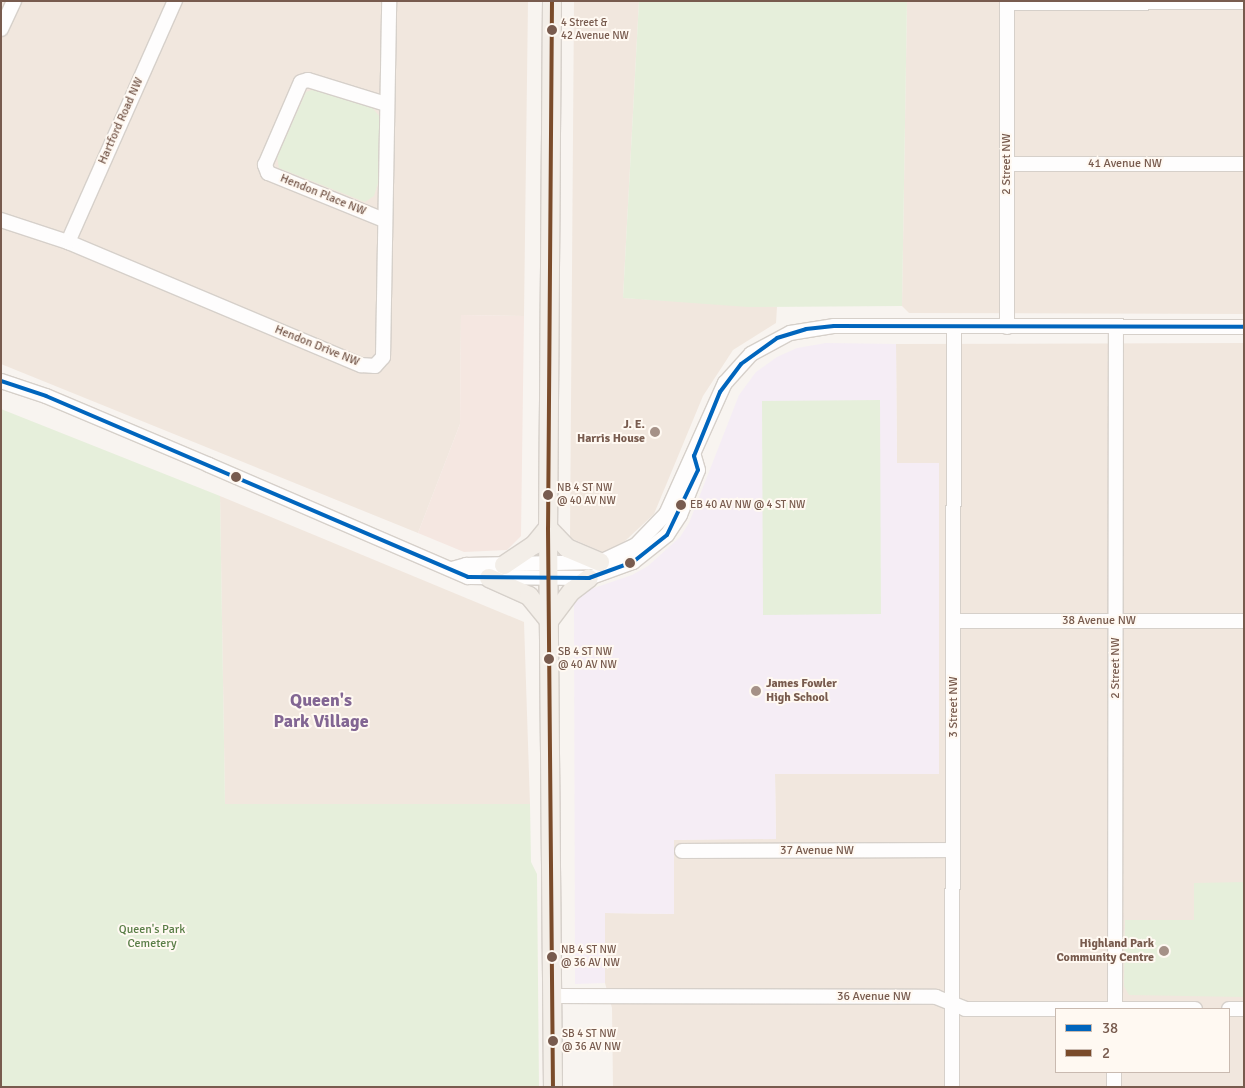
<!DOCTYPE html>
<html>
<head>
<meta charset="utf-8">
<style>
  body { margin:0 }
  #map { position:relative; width:1245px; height:1088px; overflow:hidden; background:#f8f4f0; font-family:Signika,sans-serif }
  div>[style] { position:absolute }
  .residential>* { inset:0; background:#f1e7de }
  .commercial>* { inset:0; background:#f5e7e1 }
  .education>* { inset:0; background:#f5edf5 }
  .green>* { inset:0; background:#e6efdb }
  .roads { filter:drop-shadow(1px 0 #d6d0ca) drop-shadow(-1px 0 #d6d0ca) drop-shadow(0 1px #d6d0ca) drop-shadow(0 -1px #d6d0ca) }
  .minor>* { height:14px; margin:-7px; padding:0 7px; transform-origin:7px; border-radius:7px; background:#fefdfd }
  .major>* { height:18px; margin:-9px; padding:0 9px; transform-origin:9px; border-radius:9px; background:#f3eee8 }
  .bus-1>* { height:4px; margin:-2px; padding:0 2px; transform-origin:2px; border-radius:2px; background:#0065bd }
  .bus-2>* { height:4px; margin:-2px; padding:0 2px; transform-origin:2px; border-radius:2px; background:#7a4b2a }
  .dots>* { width:14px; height:14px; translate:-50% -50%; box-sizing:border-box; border:2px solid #fff9f2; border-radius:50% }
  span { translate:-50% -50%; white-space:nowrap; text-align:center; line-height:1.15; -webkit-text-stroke:4px #fff9f2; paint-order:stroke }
  .bus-label { font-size:11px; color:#785b4e }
  .left { translate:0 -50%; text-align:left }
  .street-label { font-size:12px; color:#785b4e }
  .poi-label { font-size:12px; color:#785b4e; font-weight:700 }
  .right { translate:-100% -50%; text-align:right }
  .park-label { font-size:12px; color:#597d46 }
  .district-label { font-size:18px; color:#826693; font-weight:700 }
  .frame { position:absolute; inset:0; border:2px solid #785b4e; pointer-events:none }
  .legend { position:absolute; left:1055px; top:1008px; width:175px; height:65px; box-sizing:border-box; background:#fff9f2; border:1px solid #c9bab0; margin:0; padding:6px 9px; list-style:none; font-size:15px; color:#785b4e }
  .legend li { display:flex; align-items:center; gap:10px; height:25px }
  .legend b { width:25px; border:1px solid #c9bab0 }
</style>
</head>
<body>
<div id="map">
  <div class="residential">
    <i style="clip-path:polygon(1px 1px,528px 1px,524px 316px,461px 315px,460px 424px,418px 533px,1px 364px)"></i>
    <i style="clip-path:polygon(574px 1px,639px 1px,623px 298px,777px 307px,776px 323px,733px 350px,703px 396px,654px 514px,625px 541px,605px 553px,570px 538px)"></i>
    <i style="clip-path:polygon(907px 1px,1244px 1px,1244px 314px,909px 313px,902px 306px)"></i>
    <i style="clip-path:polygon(evenodd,1244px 343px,1244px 1087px,613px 1087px,612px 1008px,605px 983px,605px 913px,674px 914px,674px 840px,776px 838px,775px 774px,939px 463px,897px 463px,896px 344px,1244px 343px,1056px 1009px,1229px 1009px,1229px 1072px,1056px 1072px,1056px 1009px)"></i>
    <i style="clip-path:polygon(220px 496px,524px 622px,530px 804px,225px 804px)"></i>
  </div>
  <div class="commercial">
    <i style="clip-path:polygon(461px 315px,524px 316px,521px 536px,507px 550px,464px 552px,418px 533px,460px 424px)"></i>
  </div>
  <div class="education">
    <i style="clip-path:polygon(826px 343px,896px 344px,897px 463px,939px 463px,939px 774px,775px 774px,776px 839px,674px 840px,674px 914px,605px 913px,605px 983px,575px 984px,574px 603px,588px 590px,632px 575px,648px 566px,680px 537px,689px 523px,739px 395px,756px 372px,777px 357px,797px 348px)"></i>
  </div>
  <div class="green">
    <i style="clip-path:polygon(639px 1px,907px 1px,902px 306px,748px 307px,623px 298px)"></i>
    <i style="clip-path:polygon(312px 90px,370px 105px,380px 117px,379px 180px,374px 196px,365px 202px,279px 168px,277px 157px,306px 92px)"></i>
    <i style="clip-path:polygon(880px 400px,881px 614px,763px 615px,762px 401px)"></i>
    <i style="clip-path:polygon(1px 409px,220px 496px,225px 804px,530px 804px,531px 862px,537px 874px,539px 1087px,1px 1087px)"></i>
    <i style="clip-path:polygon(1244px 882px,1244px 997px,1129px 995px,1124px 986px,1125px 920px,1194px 920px,1194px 883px)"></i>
  </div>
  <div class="roads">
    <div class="minor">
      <i style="left:1007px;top:3px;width:237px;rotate:-0.2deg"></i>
      <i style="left:1px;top:29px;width:31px;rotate:-65deg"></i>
      <i style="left:1007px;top:164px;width:237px"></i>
      <i style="left:1px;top:220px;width:71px;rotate:18.2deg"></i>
      <i style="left:68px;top:242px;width:318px;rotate:22.8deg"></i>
      <i style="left:361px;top:365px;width:14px;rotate:4deg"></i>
      <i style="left:375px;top:366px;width:12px;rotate:-48deg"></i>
      <i style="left:383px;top:357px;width:356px;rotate:-89deg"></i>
      <i style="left:384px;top:220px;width:125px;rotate:-157.9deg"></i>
      <i style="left:268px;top:173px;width:9px;rotate:-111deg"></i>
      <i style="left:265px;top:165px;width:90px;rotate:-66.6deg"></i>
      <i style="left:301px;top:82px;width:7px;rotate:-16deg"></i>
      <i style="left:308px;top:80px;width:82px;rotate:17.1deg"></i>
      <i style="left:68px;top:242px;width:264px;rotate:-66.1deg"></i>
      <i style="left:1007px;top:327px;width:326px;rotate:-90deg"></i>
      <i style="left:1px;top:381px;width:47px;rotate:18.4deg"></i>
      <i style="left:46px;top:396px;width:177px;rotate:22.9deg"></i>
      <i style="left:209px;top:465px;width:282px;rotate:23.4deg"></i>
      <i style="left:468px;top:577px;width:121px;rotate:0.5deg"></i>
      <i style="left:589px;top:578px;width:47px;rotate:-20deg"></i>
      <i style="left:633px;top:562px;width:43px;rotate:-38.5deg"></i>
      <i style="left:667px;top:535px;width:24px;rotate:-57deg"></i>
      <i style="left:680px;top:515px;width:48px;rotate:-68.2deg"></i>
      <i style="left:698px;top:470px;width:15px;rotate:-106deg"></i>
      <i style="left:452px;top:569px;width:15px;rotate:-16deg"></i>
      <i style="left:466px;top:565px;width:134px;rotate:-1.3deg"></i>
      <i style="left:600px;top:562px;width:38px;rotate:-25deg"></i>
      <i style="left:635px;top:546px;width:45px;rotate:-45.9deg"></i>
      <i style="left:666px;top:514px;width:144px;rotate:-65.8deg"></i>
      <i style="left:725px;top:383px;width:39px;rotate:-48deg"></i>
      <i style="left:751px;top:354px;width:44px;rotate:-28.3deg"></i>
      <i style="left:790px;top:333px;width:45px;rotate:-9deg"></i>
      <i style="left:834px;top:326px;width:410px;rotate:0.1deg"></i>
      <i style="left:954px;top:621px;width:290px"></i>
      <i style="left:682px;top:851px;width:271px;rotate:-0.2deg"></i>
      <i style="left:551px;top:996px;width:385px;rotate:0.1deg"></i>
      <i style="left:936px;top:997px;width:31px;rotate:22deg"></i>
      <i style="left:965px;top:1009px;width:230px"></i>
      <i style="left:1115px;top:1009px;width:682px;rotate:-89.92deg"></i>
      <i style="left:1229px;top:1009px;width:15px"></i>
      <i style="left:952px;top:1087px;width:760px;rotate:-89.85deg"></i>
      <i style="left:1114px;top:1087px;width:15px;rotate:-90deg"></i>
    </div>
    <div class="major">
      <i style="left:552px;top:1px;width:527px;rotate:90.43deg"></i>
      <i style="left:548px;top:528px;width:559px;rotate:89.49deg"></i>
      <i style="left:548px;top:528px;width:28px;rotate:46deg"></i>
      <i style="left:567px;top:548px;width:36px;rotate:23deg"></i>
      <i style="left:504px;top:565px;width:36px;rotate:-34deg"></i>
      <i style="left:534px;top:545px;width:22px;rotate:-51deg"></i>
      <i style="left:489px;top:578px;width:44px;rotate:24.2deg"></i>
      <i style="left:529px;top:596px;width:32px;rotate:51deg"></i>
      <i style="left:549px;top:621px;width:38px;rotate:-53deg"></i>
      <i style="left:572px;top:591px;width:21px;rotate:-37deg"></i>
    </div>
  </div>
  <div class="bus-1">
    <i style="left:1px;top:381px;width:47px;rotate:18.4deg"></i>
    <i style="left:46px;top:396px;width:459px;rotate:23.2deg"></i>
    <i style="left:468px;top:577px;width:121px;rotate:0.5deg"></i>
    <i style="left:589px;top:578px;width:47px;rotate:-20deg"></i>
    <i style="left:633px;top:562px;width:43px;rotate:-38.5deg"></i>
    <i style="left:667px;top:535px;width:72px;rotate:-64.5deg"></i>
    <i style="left:698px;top:470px;width:15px;rotate:-106deg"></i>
    <i style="left:694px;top:456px;width:69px;rotate:-67.9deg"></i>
    <i style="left:720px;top:392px;width:35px;rotate:-53deg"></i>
    <i style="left:741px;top:364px;width:44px;rotate:-35.8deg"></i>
    <i style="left:777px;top:338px;width:30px;rotate:-17deg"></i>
    <i style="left:806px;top:329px;width:28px;rotate:-6deg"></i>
    <i style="left:834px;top:326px;width:410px;rotate:0.1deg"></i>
  </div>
  <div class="bus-2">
    <i style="left:552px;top:1px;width:527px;rotate:90.43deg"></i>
    <i style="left:548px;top:528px;width:559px;rotate:89.49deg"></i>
  </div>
  <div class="dots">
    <i style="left:552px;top:30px;background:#785b4e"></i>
    <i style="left:655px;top:432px;background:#a59187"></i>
    <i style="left:236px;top:477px;background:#785b4e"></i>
    <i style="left:548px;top:495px;background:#785b4e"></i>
    <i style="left:681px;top:505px;background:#785b4e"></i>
    <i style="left:630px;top:563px;background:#785b4e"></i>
    <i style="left:549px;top:659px;background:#785b4e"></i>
    <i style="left:756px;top:691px;background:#a59187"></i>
    <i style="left:1164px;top:951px;background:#a59187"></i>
    <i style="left:552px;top:957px;background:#785b4e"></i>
    <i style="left:553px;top:1041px;background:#785b4e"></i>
  </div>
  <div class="bus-label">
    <span class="left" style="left:561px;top:30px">4 Street &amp;<br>42 Avenue NW</span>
    <span class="left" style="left:557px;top:495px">NB 4 ST NW<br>@ 40 AV NW</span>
    <span class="left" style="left:690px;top:505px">EB 40 AV NW @ 4 ST NW</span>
    <span class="left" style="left:558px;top:659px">SB 4 ST NW<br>@ 40 AV NW</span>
    <span class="left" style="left:561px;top:957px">NB 4 ST NW<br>@ 36 AV NW</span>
    <span class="left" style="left:562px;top:1041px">SB 4 ST NW<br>@ 36 AV NW</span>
  </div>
  <div class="street-label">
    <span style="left:121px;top:121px;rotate:-66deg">Hartford Road NW</span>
    <span style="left:1007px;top:164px;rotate:-90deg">2 Street NW</span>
    <span style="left:1125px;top:164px">41 Avenue NW</span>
    <span style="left:323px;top:195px;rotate:22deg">Hendon Place NW</span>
    <span style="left:317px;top:346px;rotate:22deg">Hendon Drive NW</span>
    <span style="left:1099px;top:621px">38 Avenue NW</span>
    <span style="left:1116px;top:668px;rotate:-90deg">2 Street NW</span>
    <span style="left:954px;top:707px;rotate:-90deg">3 Street NW</span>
    <span style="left:817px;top:851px">37 Avenue NW</span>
    <span style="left:874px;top:997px">36 Avenue NW</span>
  </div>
  <div class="poi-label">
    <span class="right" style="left:645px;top:432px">J. E.<br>Harris House</span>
    <span class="left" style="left:766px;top:691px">James Fowler<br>High School</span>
    <span class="right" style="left:1154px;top:951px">Highland Park<br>Community Centre</span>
  </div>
  <div class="park-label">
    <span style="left:152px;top:937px">Queen's Park<br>Cemetery</span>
  </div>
  <div class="district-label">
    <span style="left:321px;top:711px">Queen's<br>Park Village</span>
  </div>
  <div class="frame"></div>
  <ul class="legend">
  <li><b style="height:6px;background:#0065bd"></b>38</li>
  <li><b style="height:6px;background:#7a4b2a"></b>2</li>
  </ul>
</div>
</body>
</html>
